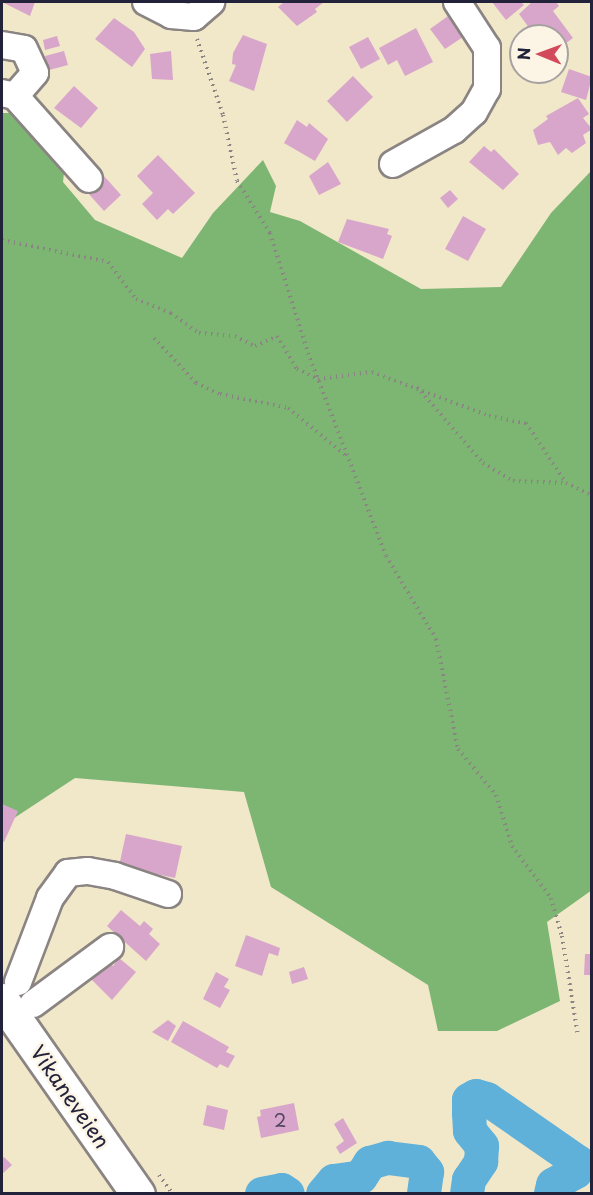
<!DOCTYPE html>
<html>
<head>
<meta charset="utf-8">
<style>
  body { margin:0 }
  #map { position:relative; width:593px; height:1195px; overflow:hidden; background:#f1e7c9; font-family:"Playpen Sans",sans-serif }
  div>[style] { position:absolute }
  .forest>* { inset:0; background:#7db673 }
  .river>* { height:34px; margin:-17px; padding:0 17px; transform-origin:17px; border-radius:17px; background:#5fb1da }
  .building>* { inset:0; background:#d8a6cb }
  .path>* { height:4px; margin-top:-2px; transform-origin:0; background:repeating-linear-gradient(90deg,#8a8482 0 1.5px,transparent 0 6px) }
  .roads { filter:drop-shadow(2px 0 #8a8482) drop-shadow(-2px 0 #8a8482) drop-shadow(0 2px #8a8482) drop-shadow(0 -2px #8a8482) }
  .minor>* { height:26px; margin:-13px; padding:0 13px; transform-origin:13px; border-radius:13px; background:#fff }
  .major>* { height:33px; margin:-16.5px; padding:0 16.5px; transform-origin:16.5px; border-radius:16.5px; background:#fff }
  span { translate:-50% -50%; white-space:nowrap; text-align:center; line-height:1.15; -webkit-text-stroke:5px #fcf5e5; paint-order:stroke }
  .number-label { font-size:18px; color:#50435f }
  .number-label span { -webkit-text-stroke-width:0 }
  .street-label { font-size:21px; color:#22223b }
  .frame { position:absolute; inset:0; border:3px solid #22223b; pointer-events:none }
  .north { position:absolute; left:509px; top:24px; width:60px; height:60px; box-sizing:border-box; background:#fcf5e5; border:2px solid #a5a1a1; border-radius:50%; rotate:271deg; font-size:16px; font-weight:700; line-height:24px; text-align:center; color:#22223b }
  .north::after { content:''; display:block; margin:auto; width:21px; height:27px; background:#d1495b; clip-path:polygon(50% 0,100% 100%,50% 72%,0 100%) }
</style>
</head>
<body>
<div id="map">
  <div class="forest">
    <i style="clip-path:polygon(2px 113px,16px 113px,65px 164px,63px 182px,95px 220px,182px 258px,213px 213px,263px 160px,276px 186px,270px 212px,300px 221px,421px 289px,501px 287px,551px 213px,591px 171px,592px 890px,547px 922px,560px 1001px,497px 1031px,438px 1031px,428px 985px,271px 887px,244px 792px,75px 778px,2px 826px)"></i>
  </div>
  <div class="river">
    <i style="left:262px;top:1194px;width:20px;rotate:-11deg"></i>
    <i style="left:282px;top:1190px;width:7px;rotate:34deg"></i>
    <i style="left:323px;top:1194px;width:17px;rotate:-50deg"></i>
    <i style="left:334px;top:1181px;width:27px;rotate:-8deg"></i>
    <i style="left:361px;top:1177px;width:17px;rotate:-57deg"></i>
    <i style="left:370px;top:1163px;width:19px;rotate:-16deg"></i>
    <i style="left:388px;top:1158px;width:31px;rotate:7deg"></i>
    <i style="left:419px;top:1162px;width:13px;rotate:51deg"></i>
    <i style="left:427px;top:1172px;width:22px;rotate:98deg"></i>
    <i style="left:467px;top:1194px;width:14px;rotate:-82deg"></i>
    <i style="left:469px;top:1180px;width:22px;rotate:-56deg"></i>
    <i style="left:481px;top:1162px;width:16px;rotate:-86deg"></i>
    <i style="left:482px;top:1146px;width:19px;rotate:-129deg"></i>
    <i style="left:470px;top:1131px;width:17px;rotate:-93deg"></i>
    <i style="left:469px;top:1114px;width:14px;rotate:-90deg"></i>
    <i style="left:469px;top:1100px;width:8px;rotate:-30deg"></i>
    <i style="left:476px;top:1096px;width:11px;rotate:15deg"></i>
    <i style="left:487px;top:1099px;width:111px;rotate:34.7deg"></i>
    <i style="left:578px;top:1162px;width:10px;rotate:101deg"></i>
    <i style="left:576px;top:1172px;width:26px;rotate:151deg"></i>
    <i style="left:553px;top:1185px;width:9px;rotate:103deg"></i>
  </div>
  <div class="building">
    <i style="clip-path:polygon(2px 2px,35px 2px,30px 16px)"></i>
    <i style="clip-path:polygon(284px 2px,324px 2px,315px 9px,317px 12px,297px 26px,278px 7px)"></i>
    <i style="clip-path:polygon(492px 2px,521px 2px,524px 5px,506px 20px)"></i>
    <i style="clip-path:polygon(532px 2px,556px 2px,559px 6px,553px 11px,573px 38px,562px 46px,557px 36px,535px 36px,519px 14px)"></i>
    <i style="clip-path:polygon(448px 16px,463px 37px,445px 49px,430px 29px)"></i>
    <i style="clip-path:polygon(114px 18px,134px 32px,145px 49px,132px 67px,95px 39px)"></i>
    <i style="clip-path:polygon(416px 28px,433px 62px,405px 76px,397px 60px,388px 65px,379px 48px)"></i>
    <i style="clip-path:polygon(243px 35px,267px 44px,254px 91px,229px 81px,236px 65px,232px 64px,233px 53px)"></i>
    <i style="clip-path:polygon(57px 36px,60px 46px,45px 50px,43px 40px)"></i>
    <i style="clip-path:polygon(368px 37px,380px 59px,361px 69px,349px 47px)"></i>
    <i style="clip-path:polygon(64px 51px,68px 65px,49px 70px,45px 56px)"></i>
    <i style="clip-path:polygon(171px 51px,173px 80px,152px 79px,150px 54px)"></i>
    <i style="clip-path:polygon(569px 69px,592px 77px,586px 100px,561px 92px)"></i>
    <i style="clip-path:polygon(353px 76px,373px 97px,347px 122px,327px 101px)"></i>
    <i style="clip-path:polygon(74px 86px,98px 108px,81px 128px,54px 108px)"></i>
    <i style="clip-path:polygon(578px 98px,589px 114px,583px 118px,592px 129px,583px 135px,586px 143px,572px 153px,566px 148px,558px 155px,550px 142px,538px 145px,533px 130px,548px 119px,546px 116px)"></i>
    <i style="clip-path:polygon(297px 120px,307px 127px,309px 123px,328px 139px,315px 161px,284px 143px)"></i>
    <i style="clip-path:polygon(484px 146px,491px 152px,494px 149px,519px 174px,503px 190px,469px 162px)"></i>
    <i style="clip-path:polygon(158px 155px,195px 193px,173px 214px,168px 209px,157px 220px,142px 204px,153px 193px,137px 176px)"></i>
    <i style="clip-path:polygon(328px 162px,341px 184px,319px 195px,309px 176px)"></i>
    <i style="clip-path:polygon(104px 176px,121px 195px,104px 211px,87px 192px)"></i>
    <i style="clip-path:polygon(450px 190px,458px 199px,448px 208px,440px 198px)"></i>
    <i style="clip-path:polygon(463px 216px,486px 229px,468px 261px,445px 249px)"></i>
    <i style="clip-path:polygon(347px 219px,389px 229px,387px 234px,392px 236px,383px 259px,338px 242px)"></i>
    <i style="clip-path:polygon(2px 804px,18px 811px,4px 842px,2px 841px)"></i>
    <i style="clip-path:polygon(126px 834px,182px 846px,175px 878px,119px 866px)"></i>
    <i style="clip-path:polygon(121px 910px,140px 926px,144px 921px,153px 929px,149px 934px,160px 944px,146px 961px,107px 926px)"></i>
    <i style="clip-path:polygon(246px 935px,280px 948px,278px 956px,269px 953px,262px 976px,235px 966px)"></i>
    <i style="clip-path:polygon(585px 954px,592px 954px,592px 975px,584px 975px)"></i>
    <i style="clip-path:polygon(119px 958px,136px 972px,112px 1000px,89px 977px,108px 962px,113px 966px)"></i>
    <i style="clip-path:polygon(304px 967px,308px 979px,292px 984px,289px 972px)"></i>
    <i style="clip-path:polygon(216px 972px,229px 979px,224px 987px,230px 990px,220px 1008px,203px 999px)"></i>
    <i style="clip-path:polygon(168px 1020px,176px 1026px,168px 1041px,152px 1032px)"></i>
    <i style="clip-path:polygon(183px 1021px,229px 1047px,226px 1052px,235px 1056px,228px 1068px,220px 1064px,217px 1068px,171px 1042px)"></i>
    <i style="clip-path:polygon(294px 1103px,299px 1130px,261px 1138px,257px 1117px,261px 1116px,260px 1110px)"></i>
    <i style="clip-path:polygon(207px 1105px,228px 1110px,224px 1130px,203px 1125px)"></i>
    <i style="clip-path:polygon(343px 1118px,357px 1143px,340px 1154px,336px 1147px,344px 1141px,334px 1124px)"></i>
    <i style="clip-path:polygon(4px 1157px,12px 1165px,2px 1174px,2px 1159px)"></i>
  </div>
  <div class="path">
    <i style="left:197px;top:39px;width:80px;rotate:71.1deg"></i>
    <i style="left:223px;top:115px;width:67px;rotate:78deg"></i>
    <i style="left:237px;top:181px;width:62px;rotate:57.6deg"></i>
    <i style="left:270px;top:233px;width:126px;rotate:72.4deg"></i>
    <i style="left:308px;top:353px;width:217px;rotate:69deg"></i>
    <i style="left:386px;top:556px;width:97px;rotate:58.9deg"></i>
    <i style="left:436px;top:639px;width:112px;rotate:78.7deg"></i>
    <i style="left:458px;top:749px;width:60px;rotate:50.4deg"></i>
    <i style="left:496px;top:795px;width:53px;rotate:72.6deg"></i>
    <i style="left:512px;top:846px;width:65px;rotate:53.1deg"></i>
    <i style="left:551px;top:898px;width:40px;rotate:74deg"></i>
    <i style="left:562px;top:936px;width:101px;rotate:80.9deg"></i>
    <i style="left:2px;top:240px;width:108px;rotate:11.7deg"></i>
    <i style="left:108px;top:262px;width:46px;rotate:52.9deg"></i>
    <i style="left:136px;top:299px;width:38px;rotate:22deg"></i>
    <i style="left:171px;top:313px;width:34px;rotate:36deg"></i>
    <i style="left:199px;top:333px;width:36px;rotate:5deg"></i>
    <i style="left:235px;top:336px;width:22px;rotate:27deg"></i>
    <i style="left:255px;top:346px;width:24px;rotate:-24deg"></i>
    <i style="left:277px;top:336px;width:39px;rotate:59deg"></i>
    <i style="left:297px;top:369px;width:23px;rotate:25deg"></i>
    <i style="left:318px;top:379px;width:54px;rotate:-7.4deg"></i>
    <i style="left:372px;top:372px;width:125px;rotate:20.6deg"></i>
    <i style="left:489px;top:416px;width:38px;rotate:11deg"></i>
    <i style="left:526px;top:423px;width:72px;rotate:56.3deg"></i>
    <i style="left:566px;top:483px;width:29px;rotate:25deg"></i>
    <i style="left:154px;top:338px;width:62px;rotate:47deg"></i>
    <i style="left:196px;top:383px;width:26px;rotate:25deg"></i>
    <i style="left:220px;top:394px;width:69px;rotate:11.6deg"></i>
    <i style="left:288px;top:408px;width:74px;rotate:39.5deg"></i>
    <i style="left:417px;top:387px;width:101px;rotate:49deg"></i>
    <i style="left:483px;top:463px;width:35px;rotate:31deg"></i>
    <i style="left:513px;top:481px;width:52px;rotate:2.2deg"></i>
    <i style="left:159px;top:1175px;width:24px;rotate:54deg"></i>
  </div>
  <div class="roads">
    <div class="minor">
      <i style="left:146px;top:2px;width:28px;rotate:27deg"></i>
      <i style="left:171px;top:15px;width:23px;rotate:5deg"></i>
      <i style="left:194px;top:17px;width:23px;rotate:-41deg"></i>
      <i style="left:2px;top:45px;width:22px;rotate:10deg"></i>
      <i style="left:24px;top:49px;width:26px;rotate:65deg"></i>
      <i style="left:35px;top:73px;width:30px;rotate:131deg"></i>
      <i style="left:15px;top:96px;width:13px;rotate:-167deg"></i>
      <i style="left:15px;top:96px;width:111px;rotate:48.3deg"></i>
      <i style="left:393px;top:164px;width:70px;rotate:-29.1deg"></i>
      <i style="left:454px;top:130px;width:27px;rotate:-42deg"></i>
      <i style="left:474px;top:112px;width:26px;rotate:-61deg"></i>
      <i style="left:487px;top:89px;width:41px;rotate:-90deg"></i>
      <i style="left:487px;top:48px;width:55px;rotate:-123.1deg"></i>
      <i style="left:18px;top:982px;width:90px;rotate:-69.1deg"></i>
      <i style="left:50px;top:898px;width:31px;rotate:-54deg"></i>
      <i style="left:68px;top:873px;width:20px;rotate:-6deg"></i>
      <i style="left:88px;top:871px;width:27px;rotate:10deg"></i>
      <i style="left:115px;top:876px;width:56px;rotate:18.8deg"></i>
      <i style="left:33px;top:1004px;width:96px;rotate:-36.5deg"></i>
    </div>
    <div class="major">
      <i style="left:2px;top:1000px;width:237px;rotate:55deg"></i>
    </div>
  </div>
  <div class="number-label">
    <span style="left:280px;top:1120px">2</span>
  </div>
  <div class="street-label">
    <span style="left:71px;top:1096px;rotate:55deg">Vikaneveien</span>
  </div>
  <div class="frame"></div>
  <div class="north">N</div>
</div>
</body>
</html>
